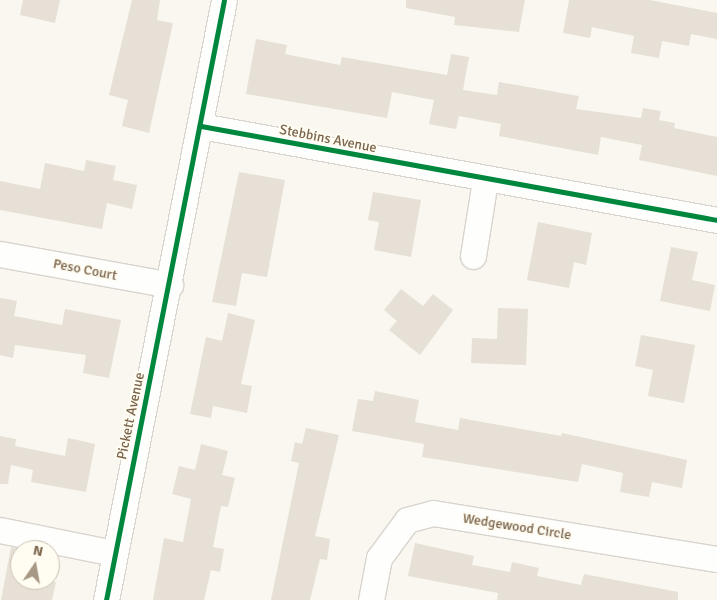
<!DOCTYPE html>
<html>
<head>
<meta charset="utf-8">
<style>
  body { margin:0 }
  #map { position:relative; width:717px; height:600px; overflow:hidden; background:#f9f7ef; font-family:Signika,sans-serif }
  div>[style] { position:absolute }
  .building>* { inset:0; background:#e6e0d6 }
  .roads { filter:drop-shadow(1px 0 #d9d4cd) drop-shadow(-1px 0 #d9d4cd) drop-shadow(0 1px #d9d4cd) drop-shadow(0 -1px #d9d4cd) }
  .minor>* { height:25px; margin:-12.5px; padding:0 12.5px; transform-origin:12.5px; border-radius:12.5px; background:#fefefd }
  .cycleway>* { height:5px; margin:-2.5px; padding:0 2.5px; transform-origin:2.5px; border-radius:2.5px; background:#00873e }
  span { translate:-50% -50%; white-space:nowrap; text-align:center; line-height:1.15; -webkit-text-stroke:4px #fffcf2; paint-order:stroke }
  .street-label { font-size:14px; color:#7b654c }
  .north { position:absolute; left:10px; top:540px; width:50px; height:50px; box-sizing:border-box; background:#fffcf2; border:1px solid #cac0b0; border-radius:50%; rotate:12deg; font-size:14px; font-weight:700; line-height:20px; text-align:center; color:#7b654c }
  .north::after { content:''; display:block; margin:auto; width:18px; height:22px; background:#a79885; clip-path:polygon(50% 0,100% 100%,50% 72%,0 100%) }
</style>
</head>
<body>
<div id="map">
  <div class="building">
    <i style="clip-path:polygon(23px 0,60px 0,55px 23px,20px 15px)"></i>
    <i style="clip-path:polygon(132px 0,160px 0,157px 20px,173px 23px,149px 133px,122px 126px,128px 100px,109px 95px)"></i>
    <i style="clip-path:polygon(406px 0,525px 0,519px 32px,454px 25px,455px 17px,406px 8px)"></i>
    <i style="clip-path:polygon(569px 0,650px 0,717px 13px,717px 39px,691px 34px,689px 46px,662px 41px,659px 58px,631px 53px,634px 36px,592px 27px,590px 38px,563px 33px)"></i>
    <i style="clip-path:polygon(256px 39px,287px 45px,285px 54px,340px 65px,342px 57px,447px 75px,451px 54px,469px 57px,463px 90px,497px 95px,499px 82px,579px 96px,576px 109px,641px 118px,643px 108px,661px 111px,659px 120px,675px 123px,674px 128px,717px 137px,717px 176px,639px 160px,642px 145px,601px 137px,598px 155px,499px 136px,501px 124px,459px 116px,456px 129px,429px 124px,434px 100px,392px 92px,387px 118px,246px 94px)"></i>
    <i style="clip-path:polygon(86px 160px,116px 166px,113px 180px,137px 185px,132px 209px,107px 203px,102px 229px,0 210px,0 181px,40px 189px,45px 163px,84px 171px)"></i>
    <i style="clip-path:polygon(239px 172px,285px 180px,267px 277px,242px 273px,236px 306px,212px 302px)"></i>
    <i style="clip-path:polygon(373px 192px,421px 200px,411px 257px,374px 250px,379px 222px,368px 220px)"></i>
    <i style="clip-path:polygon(538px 222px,592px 233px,586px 265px,574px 262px,569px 288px,527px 280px)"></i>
    <i style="clip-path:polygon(671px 247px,698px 252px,692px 280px,715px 285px,710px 311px,660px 301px)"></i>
    <i style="clip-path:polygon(401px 289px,423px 306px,433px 294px,453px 310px,420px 355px,389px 330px,397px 321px,384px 310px)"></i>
    <i style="clip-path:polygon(0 298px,17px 301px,14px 316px,62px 325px,65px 309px,121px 320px,109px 378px,83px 373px,86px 355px,15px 345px,13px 358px,0 355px)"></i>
    <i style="clip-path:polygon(498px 308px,528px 309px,526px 365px,471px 363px,472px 338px,497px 339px)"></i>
    <i style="clip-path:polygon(228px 313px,255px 320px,241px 384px,252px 386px,247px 413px,213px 406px,211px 418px,190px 414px,206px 337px,222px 341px)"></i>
    <i style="clip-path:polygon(641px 335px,695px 345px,684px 403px,648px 396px,653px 370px,635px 366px)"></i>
    <i style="clip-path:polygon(375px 391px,419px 400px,415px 422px,458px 430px,460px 418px,561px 436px,562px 433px,687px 460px,682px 488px,652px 482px,649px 497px,620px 492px,623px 473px,582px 464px,578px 482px,422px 457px,424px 444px,352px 431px,358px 399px,373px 401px)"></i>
    <i style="clip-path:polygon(306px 428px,339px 435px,315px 536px,330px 539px,327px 560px,320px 559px,310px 600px,271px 600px,299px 463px,291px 461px,295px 442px,302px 444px)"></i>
    <i style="clip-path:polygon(0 436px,16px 439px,15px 446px,65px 456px,68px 438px,95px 444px,86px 492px,31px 482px,33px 470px,11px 465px,8px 484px,0 484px)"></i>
    <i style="clip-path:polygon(201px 444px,228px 451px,222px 475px,235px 478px,228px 507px,221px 506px,213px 547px,224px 549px,220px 572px,211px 570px,204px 600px,153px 600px,164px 538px,183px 542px,191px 499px,172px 494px,179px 466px,195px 470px)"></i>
    <i style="clip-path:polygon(415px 543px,474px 556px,472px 565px,510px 572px,512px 562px,539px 568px,537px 576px,581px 585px,584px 574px,678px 592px,678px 600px,497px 600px,498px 593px,408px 576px)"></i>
    <i style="clip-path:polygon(11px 547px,20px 549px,20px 580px,56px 582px,52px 600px,1px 600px)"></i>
  </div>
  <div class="roads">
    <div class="minor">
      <i style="left:201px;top:126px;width:524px;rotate:10.32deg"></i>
      <i style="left:0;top:254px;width:173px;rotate:10.3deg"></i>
      <i style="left:473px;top:256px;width:77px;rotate:-81deg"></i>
      <i style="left:0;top:530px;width:116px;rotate:11.4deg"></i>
      <i style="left:106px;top:600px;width:611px;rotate:-78.87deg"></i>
      <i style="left:371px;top:600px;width:43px;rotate:-79.2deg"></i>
      <i style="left:379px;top:558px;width:47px;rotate:-53.6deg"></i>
      <i style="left:407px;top:520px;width:27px;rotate:-15deg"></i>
      <i style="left:433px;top:513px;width:288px;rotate:9.2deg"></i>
    </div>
  </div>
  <div class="cycleway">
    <i style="left:201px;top:126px;width:524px;rotate:10.32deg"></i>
    <i style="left:106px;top:600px;width:611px;rotate:-78.87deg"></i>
  </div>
  <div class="street-label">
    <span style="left:328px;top:139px;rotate:11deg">Stebbins Avenue</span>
    <span style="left:85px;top:270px;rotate:11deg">Peso Court</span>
    <span style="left:131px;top:416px;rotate:-78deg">Pickett Avenue</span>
    <span style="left:517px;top:527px;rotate:9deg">Wedgewood Circle</span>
  </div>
  <div class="north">N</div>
</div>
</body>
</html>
